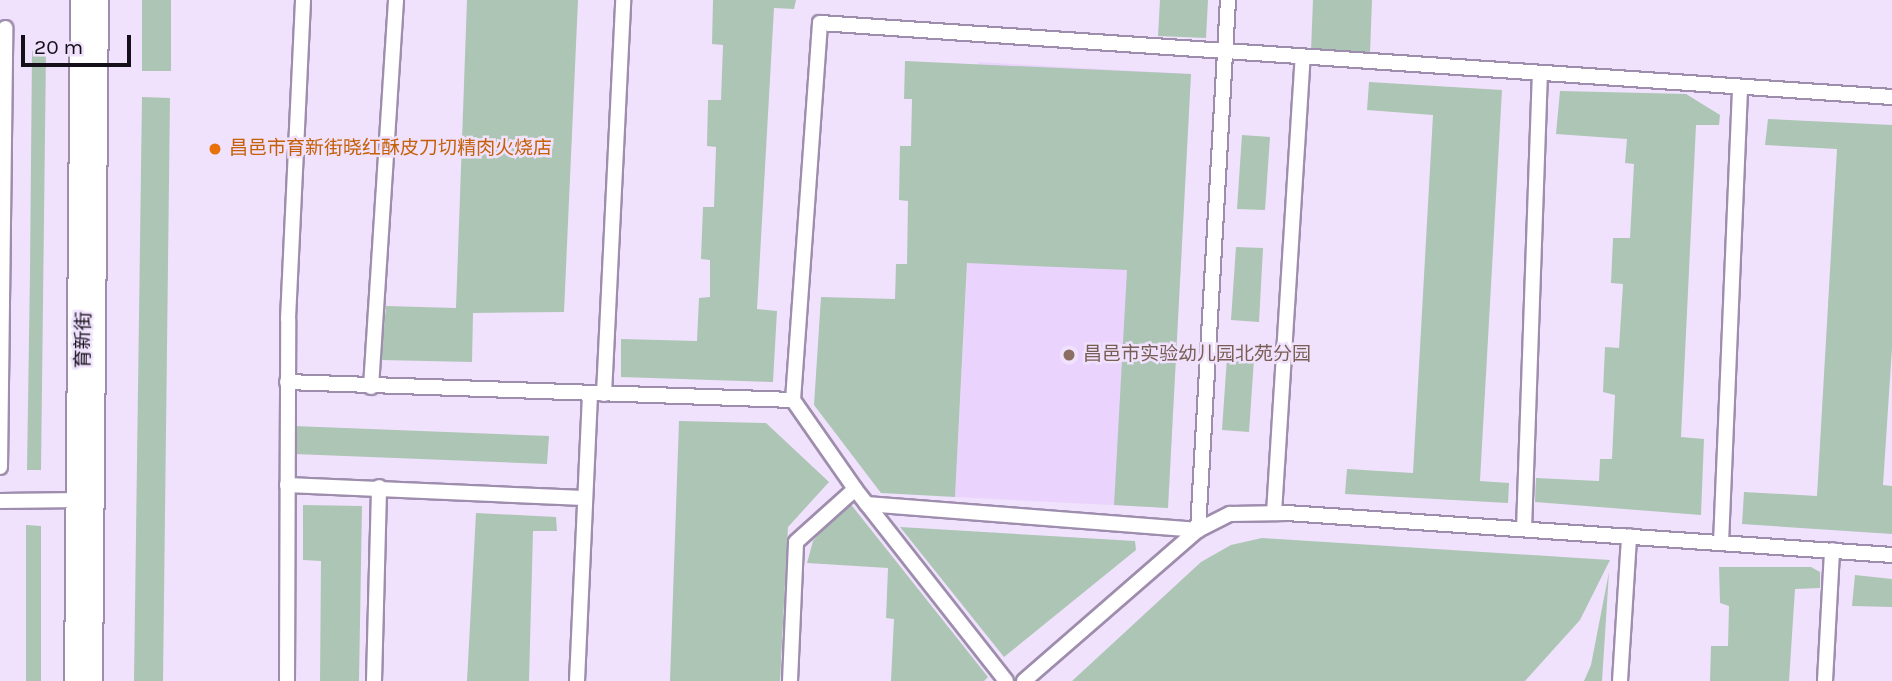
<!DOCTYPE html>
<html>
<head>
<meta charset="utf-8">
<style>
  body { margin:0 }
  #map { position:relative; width:1892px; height:681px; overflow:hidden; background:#f0e2fd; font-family:Karla,"Noto Sans SC",sans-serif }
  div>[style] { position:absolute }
  .built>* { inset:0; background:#ead4fd }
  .green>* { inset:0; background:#adc5b4 }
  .roads { filter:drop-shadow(2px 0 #9e8dad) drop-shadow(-2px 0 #9e8dad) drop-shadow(0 2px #9e8dad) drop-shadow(0 -2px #9e8dad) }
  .service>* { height:14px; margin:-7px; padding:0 7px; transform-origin:7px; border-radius:7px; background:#fff }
  .tertiary>* { height:37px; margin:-18.5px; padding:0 18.5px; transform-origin:18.5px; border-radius:18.5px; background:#fff }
  .dots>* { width:19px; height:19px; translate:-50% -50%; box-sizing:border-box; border:4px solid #f0e2fd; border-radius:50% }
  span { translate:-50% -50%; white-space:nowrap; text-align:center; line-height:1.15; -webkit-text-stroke:5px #f0e2fd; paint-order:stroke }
  .food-label { font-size:19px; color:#c56008 }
  .left { translate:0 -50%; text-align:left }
  .street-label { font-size:19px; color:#150f1a }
  .education-label { font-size:19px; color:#785e54 }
  .scale { position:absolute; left:21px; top:35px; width:110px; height:32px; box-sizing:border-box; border:4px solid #150f1a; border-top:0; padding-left:9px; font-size:21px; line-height:24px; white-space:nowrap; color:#150f1a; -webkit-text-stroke:5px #f0e2fd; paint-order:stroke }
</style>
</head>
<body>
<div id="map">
  <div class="built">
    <i style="clip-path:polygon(978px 62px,1191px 74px,1168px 508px,955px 497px)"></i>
  </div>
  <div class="green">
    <i style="clip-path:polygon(142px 0,171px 0,171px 71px,142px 71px)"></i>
    <i style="clip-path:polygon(467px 0,578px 0,564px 312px,473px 313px,472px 362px,381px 360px,386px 306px,456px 308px)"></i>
    <i style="clip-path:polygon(713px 0,796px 0,794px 9px,774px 8px,757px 309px,777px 311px,773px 382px,621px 377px,621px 339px,697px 341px,699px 298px,710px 297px,710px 260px,701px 259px,703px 207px,714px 207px,716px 147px,707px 146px,708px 100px,721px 100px,723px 45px,712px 44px)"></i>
    <i style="clip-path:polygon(1160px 0,1208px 0,1206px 38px,1158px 36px)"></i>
    <i style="clip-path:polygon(1313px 0,1372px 0,1370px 53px,1311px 51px)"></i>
    <i style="clip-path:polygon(46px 50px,41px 470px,27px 470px,30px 272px,32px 51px)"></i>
    <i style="clip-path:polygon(905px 61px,1191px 74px,1168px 508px,1114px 505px,1127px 270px,967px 263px,955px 497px,881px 493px,814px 405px,821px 297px,895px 299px,896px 264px,907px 264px,908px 201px,899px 200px,900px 146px,911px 146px,912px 99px,904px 99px)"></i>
    <i style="clip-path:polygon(1369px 82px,1502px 90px,1480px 481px,1509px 483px,1508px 503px,1345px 494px,1347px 469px,1413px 473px,1433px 115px,1367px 110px)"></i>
    <i style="clip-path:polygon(1560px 91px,1686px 94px,1720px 115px,1719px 125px,1696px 125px,1681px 437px,1704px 439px,1701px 515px,1535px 502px,1536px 478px,1599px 481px,1600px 459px,1612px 459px,1615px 395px,1603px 392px,1605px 347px,1619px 348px,1623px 284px,1611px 283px,1613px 238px,1630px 238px,1634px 164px,1625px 163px,1627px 139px,1556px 134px)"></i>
    <i style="clip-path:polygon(142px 97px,170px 98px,163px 681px,134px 681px)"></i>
    <i style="clip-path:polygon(1768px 119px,1892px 125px,1892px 348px,1883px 485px,1892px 486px,1892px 534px,1742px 524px,1744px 492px,1817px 496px,1837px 149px,1765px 145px)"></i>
    <i style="clip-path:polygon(1242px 135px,1270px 137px,1265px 210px,1237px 209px)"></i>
    <i style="clip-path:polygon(1236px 247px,1263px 248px,1259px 322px,1231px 320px)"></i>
    <i style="clip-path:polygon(1227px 357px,1254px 359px,1249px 432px,1222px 430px)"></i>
    <i style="clip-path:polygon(679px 421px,766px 423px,829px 482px,788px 527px,780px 681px,670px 681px)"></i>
    <i style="clip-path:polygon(294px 426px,549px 436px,547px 464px,294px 454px)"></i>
    <i style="clip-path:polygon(849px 502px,988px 677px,984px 681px,891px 681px,894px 619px,886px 618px,888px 568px,807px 563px,813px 541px)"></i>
    <i style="clip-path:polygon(303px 505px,362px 506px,359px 681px,320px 681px,321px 561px,303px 560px)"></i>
    <i style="clip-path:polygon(476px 513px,556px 517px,557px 531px,533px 531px,529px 681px,467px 681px)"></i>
    <i style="clip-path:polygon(26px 525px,41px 526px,41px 681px,26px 681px)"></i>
    <i style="clip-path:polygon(900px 527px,1135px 541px,1136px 550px,1004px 657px)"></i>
    <i style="clip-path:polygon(1262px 538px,1610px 560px,1580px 620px,1525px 681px,1072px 681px,1201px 562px,1231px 545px)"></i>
    <i style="clip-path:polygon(1719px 567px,1811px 567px,1820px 572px,1820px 588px,1795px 589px,1789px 681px,1710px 681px,1711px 646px,1728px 646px,1729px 606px,1720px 603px)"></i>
    <i style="clip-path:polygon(1609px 572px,1602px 681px,1584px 681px,1591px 665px)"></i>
    <i style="clip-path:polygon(1855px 575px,1892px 579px,1892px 607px,1852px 606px)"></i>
  </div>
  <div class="roads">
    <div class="service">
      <i style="left:287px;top:382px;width:506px;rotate:2.04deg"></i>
      <i style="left:793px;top:400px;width:108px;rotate:55.1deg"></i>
      <i style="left:855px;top:489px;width:244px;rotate:51.8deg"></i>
      <i style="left:371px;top:387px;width:388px;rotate:-86.3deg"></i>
      <i style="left:604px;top:394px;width:394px;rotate:-87.2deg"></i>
      <i style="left:793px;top:400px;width:378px;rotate:-85.9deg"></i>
      <i style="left:820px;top:23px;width:1075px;rotate:3.95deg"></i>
      <i style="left:0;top:467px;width:439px;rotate:-89.3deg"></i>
      <i style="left:287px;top:485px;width:297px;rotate:2.5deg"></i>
      <i style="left:0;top:501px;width:82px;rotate:-0.7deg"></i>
      <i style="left:867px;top:504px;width:332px;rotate:4.5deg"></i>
      <i style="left:1198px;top:530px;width:531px;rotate:-86.76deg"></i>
      <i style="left:1274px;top:513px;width:456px;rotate:-86.4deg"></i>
      <i style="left:1524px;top:529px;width:456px;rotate:-88deg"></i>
      <i style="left:1721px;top:543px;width:456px;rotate:-87.6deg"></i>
      <i style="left:287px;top:681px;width:362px;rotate:-89.8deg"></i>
      <i style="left:288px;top:319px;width:319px;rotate:-87.3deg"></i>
      <i style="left:374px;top:681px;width:194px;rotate:-88.5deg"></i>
      <i style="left:577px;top:681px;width:288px;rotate:-87.4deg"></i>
      <i style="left:790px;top:681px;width:139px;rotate:-87.5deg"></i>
      <i style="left:796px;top:542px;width:79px;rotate:-41.9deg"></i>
      <i style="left:1024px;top:681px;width:230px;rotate:-41deg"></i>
      <i style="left:1198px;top:530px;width:36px;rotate:-27deg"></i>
      <i style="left:1230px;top:514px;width:57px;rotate:-1deg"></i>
      <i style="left:1287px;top:513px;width:606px;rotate:3.97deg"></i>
      <i style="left:1620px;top:681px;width:145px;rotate:-86.4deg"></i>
      <i style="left:1825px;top:681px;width:131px;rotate:-86.9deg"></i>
    </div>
    <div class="tertiary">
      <i style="left:83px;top:681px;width:681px;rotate:-89.5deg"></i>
    </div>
  </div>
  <div class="dots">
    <i style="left:215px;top:149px;background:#e8710a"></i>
    <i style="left:1069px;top:355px;background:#8d6e63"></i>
  </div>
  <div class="food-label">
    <span class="left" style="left:229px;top:149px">昌邑市育新街晓红酥皮刀切精肉火烧店</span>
  </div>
  <div class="street-label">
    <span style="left:84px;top:340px;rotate:-89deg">育新街</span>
  </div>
  <div class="education-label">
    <span class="left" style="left:1083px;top:355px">昌邑市实验幼儿园北苑分园</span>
  </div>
  <div class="scale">20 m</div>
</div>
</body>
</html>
